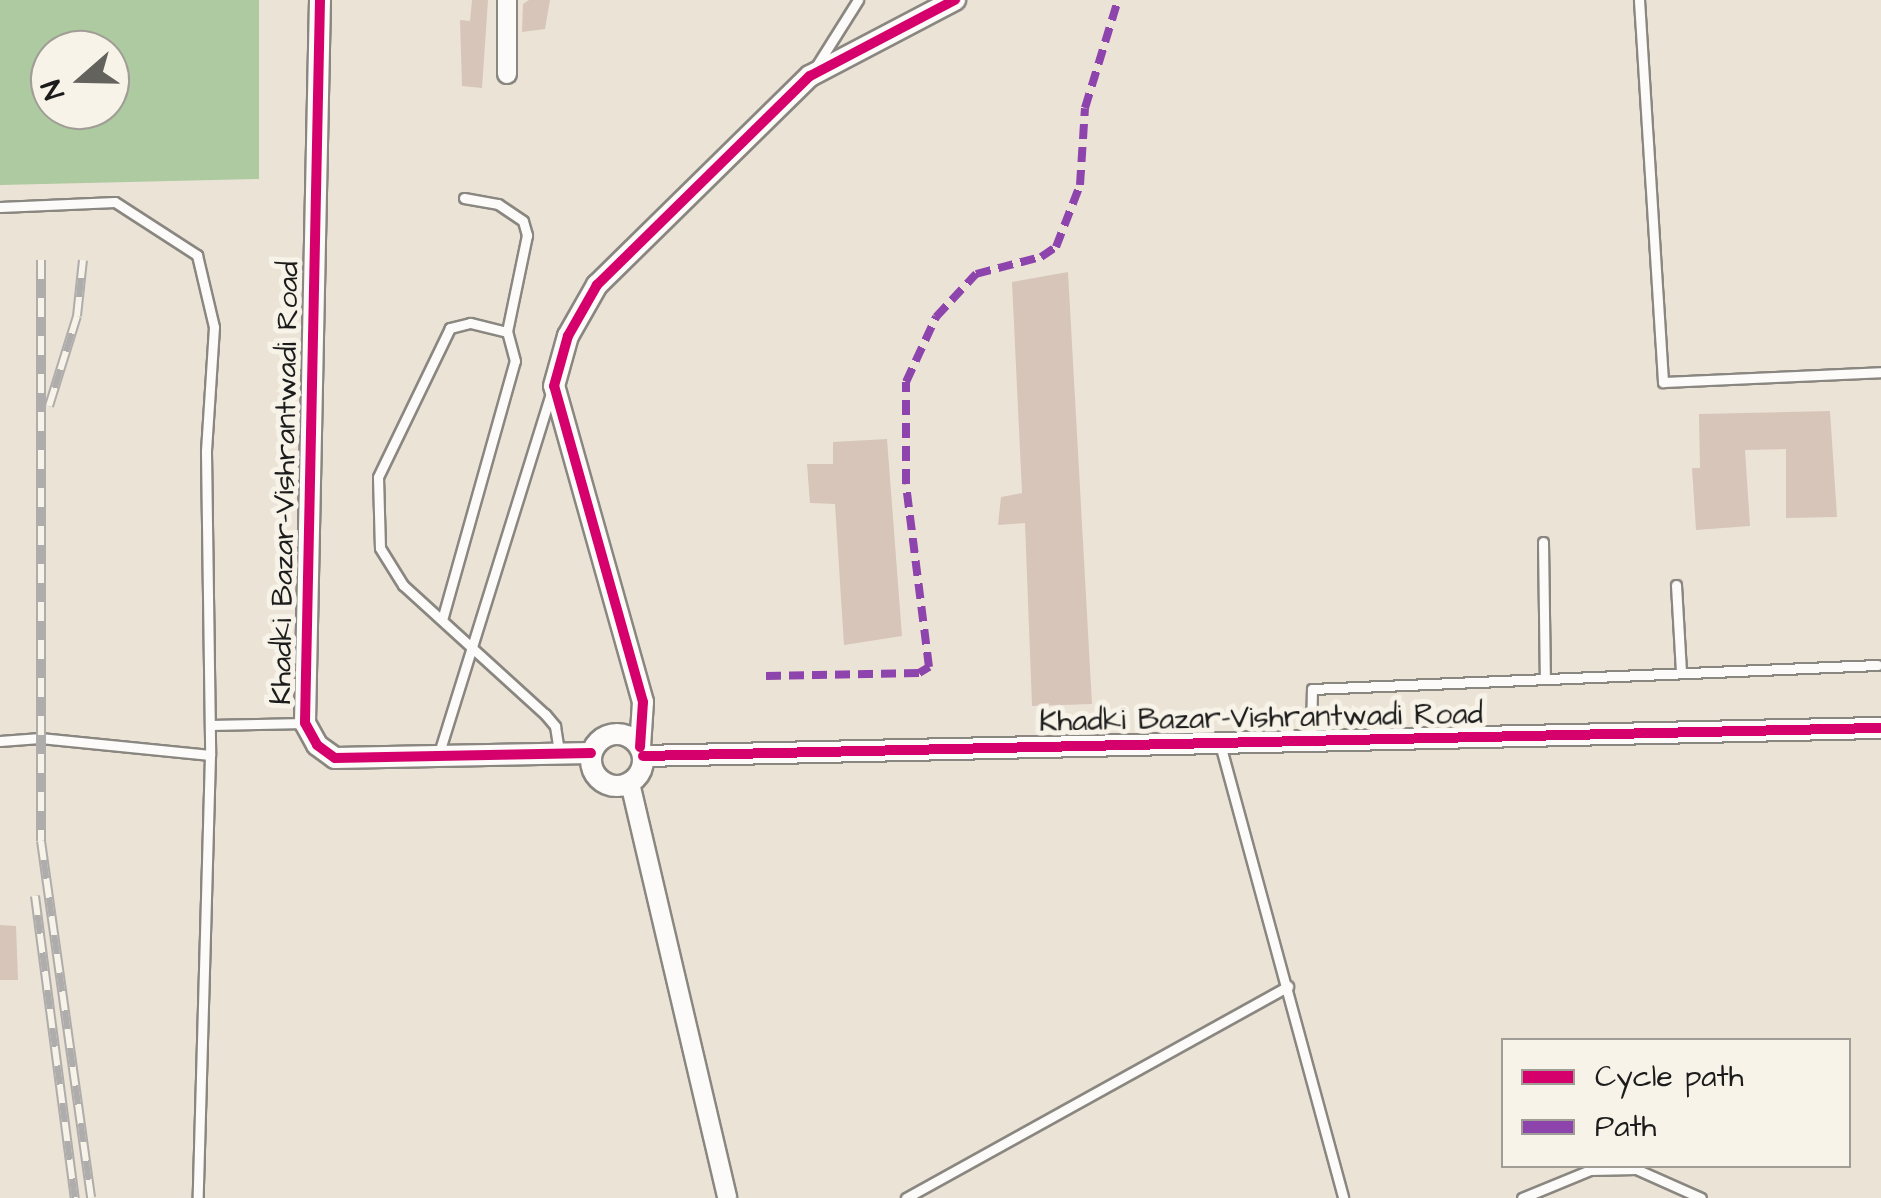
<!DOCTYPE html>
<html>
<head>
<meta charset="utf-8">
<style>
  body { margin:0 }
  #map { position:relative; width:1881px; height:1198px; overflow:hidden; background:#ebe3d6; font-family:"Architects Daughter",sans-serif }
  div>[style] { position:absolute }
  .forest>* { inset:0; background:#adcaa0 }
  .building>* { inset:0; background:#d7c5b9 }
  .roads { filter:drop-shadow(2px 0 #8a8680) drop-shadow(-2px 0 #8a8680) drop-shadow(0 2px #8a8680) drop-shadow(0 -2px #8a8680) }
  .service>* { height:9px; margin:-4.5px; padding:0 4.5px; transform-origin:4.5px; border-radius:4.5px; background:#fcfbf9 }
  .minor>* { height:18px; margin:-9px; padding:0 9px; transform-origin:9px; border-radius:9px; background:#fcfbf9 }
  .tertiary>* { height:20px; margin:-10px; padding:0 10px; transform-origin:10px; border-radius:10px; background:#fcfbf9 }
  .tertiary>.ring { margin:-10px; padding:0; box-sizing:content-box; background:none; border:20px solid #fcfbf9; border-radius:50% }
  .rail>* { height:10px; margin-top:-5px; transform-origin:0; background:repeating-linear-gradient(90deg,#f7f3e8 0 19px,#afadac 0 38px); box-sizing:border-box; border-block:2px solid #afadac }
  .quiet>* { height:8px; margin-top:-4px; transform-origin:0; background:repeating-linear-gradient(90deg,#8e44ad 0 15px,transparent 0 23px) }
  .cycleway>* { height:10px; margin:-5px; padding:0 5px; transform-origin:5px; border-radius:5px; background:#d6006c }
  span { translate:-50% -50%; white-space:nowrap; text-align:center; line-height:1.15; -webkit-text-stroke:10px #f7f3e8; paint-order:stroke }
  .street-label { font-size:30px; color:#1c1c1c }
  .legend { position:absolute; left:1501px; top:1038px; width:350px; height:130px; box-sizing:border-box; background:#f7f3e8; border:2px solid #9f9d96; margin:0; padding:12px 18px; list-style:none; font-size:30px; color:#1c1c1c }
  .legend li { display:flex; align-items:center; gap:20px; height:50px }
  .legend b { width:50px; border:2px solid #9f9d96 }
  .north { position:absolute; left:30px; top:30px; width:100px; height:100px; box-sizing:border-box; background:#f7f3e8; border:2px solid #9f9d96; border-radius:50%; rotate:250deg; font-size:28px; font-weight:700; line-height:40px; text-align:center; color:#1c1c1c }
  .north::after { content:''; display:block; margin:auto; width:35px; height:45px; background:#64625d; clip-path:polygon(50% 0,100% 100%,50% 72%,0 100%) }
</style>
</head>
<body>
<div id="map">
  <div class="forest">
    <i style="clip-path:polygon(evenodd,0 0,259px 0,259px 179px,0 185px,0 0,50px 50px,110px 50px,110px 110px,50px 110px,50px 50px)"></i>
  </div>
  <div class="building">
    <i style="clip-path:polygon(472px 0,488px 0,482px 88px,462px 86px,460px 20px,470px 21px)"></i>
    <i style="clip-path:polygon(529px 0,550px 0,545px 29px,522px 32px,523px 4px)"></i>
    <i style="clip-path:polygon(1068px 272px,1092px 704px,1032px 706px,1025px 523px,998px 525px,1001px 497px,1022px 493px,1012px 282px)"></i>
    <i style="clip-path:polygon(1830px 411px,1837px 517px,1786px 518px,1786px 449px,1745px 450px,1750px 526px,1696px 530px,1692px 468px,1700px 468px,1699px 414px)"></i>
    <i style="clip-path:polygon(887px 439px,902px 636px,844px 645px,835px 504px,810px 503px,807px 464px,833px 464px,833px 442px)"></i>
    <i style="clip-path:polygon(0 925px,16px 926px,18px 980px,0 980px)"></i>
  </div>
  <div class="roads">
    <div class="service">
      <i style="left:1639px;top:0;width:383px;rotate:86.4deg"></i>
      <i style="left:1663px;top:382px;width:218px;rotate:-2.6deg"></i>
      <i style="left:817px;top:65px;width:77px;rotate:-57.8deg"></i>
      <i style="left:464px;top:198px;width:35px;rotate:10deg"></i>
      <i style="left:498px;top:204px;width:30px;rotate:34deg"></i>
      <i style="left:523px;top:221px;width:15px;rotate:74deg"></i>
      <i style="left:527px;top:235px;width:99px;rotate:101.7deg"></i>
      <i style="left:0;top:207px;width:115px;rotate:-2.5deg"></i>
      <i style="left:115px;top:202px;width:98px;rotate:32.9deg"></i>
      <i style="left:197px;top:255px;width:74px;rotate:76.7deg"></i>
      <i style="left:214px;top:327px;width:125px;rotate:93.7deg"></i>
      <i style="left:206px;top:452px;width:303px;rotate:89.2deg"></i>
      <i style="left:210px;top:755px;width:443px;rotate:91.6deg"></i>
      <i style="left:1543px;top:542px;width:137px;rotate:89.2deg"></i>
      <i style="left:1676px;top:585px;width:88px;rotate:86.7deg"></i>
      <i style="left:442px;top:620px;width:269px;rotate:-74.3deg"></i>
      <i style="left:515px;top:361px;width:30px;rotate:-105deg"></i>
      <i style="left:507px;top:332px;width:38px;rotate:-166deg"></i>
      <i style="left:470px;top:323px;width:21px;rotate:166deg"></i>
      <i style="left:450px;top:328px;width:165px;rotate:115.8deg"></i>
      <i style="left:378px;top:477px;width:71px;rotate:88.4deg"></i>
      <i style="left:380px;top:548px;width:44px;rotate:58.1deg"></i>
      <i style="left:403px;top:585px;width:192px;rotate:42.3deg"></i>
      <i style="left:545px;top:714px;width:16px;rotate:50deg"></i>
      <i style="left:555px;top:726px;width:24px;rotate:81deg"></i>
      <i style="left:210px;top:725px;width:95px;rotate:-1.2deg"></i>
      <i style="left:1311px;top:739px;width:50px;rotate:-88.9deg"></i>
      <i style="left:1312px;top:689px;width:566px;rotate:-2.43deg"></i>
      <i style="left:0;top:741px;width:40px;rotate:-4.3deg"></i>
      <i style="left:40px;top:738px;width:171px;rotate:5.7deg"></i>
      <i style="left:1220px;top:744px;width:470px;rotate:74.8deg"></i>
      <i style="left:438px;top:756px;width:379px;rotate:-72.7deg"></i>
      <i style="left:906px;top:1198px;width:437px;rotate:-29deg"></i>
      <i style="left:1522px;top:1198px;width:74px;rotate:-22.4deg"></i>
      <i style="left:1590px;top:1170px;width:46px;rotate:-1.2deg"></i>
      <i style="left:1636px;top:1169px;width:71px;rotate:24deg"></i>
    </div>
    <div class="minor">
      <i style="left:507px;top:74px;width:74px;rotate:-90deg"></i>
      <i style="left:630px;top:783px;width:426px;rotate:76.8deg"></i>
    </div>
    <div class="tertiary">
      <i style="left:320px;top:0;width:723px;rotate:91.19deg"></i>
      <i style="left:305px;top:723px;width:25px;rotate:61deg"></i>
      <i style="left:317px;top:745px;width:22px;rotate:36deg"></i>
      <i style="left:335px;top:758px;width:256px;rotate:-1.1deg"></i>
      <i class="ring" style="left:591px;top:734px;width:32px;height:32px"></i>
      <i style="left:640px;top:747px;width:45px;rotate:-86.2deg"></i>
      <i style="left:643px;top:702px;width:328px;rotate:-105.7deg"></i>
      <i style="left:554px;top:386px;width:52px;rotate:-74.4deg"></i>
      <i style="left:568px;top:336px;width:59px;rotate:-60.4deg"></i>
      <i style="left:597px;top:285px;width:298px;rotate:-44.5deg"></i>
      <i style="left:810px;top:76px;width:164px;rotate:-27.7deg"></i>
      <i style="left:643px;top:756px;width:1238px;rotate:-1.3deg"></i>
    </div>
  </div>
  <div class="rail">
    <i style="left:41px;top:260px;width:581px;rotate:90deg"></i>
    <i style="left:41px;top:841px;width:360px;rotate:82deg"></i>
    <i style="left:49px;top:406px;width:94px;rotate:-72.7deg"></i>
    <i style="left:77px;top:316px;width:56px;rotate:-83.9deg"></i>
    <i style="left:35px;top:896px;width:305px;rotate:82.5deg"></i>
  </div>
  <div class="quiet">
    <i style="left:766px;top:676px;width:153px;rotate:-1.1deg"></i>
    <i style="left:919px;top:673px;width:12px;rotate:-31deg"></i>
    <i style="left:929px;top:667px;width:184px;rotate:-97.2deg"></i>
    <i style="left:906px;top:484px;width:102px;rotate:-90deg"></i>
    <i style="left:906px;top:382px;width:72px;rotate:-65.2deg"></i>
    <i style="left:936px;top:317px;width:59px;rotate:-47.1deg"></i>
    <i style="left:976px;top:274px;width:67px;rotate:-14.7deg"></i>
    <i style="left:1041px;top:257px;width:18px;rotate:-34deg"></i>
    <i style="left:1056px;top:247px;width:66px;rotate:-68.8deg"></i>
    <i style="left:1080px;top:185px;width:77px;rotate:-86.3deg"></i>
    <i style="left:1085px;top:108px;width:113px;rotate:-73deg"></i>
  </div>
  <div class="cycleway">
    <i style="left:320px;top:0;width:723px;rotate:91.19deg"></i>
    <i style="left:305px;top:723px;width:25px;rotate:61deg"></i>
    <i style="left:317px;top:745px;width:22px;rotate:36deg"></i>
    <i style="left:335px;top:758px;width:256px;rotate:-1.1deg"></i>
    <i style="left:640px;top:747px;width:45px;rotate:-86.2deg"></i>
    <i style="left:643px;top:702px;width:328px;rotate:-105.7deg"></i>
    <i style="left:554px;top:386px;width:52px;rotate:-74.4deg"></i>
    <i style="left:568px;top:336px;width:59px;rotate:-60.4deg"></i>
    <i style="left:597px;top:285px;width:298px;rotate:-44.5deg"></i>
    <i style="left:810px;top:76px;width:164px;rotate:-27.7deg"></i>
    <i style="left:643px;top:756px;width:1238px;rotate:-1.3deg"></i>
  </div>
  <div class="street-label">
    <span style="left:285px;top:483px;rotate:-89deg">Khadki Bazar-Vishrantwadi Road</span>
    <span style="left:1261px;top:718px;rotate:-1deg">Khadki Bazar-Vishrantwadi Road</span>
  </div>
  <ul class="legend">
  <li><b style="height:12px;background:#d6006c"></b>Cycle path</li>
  <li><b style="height:12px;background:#8e44ad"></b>Path</li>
  </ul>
  <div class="north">N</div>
</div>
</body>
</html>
